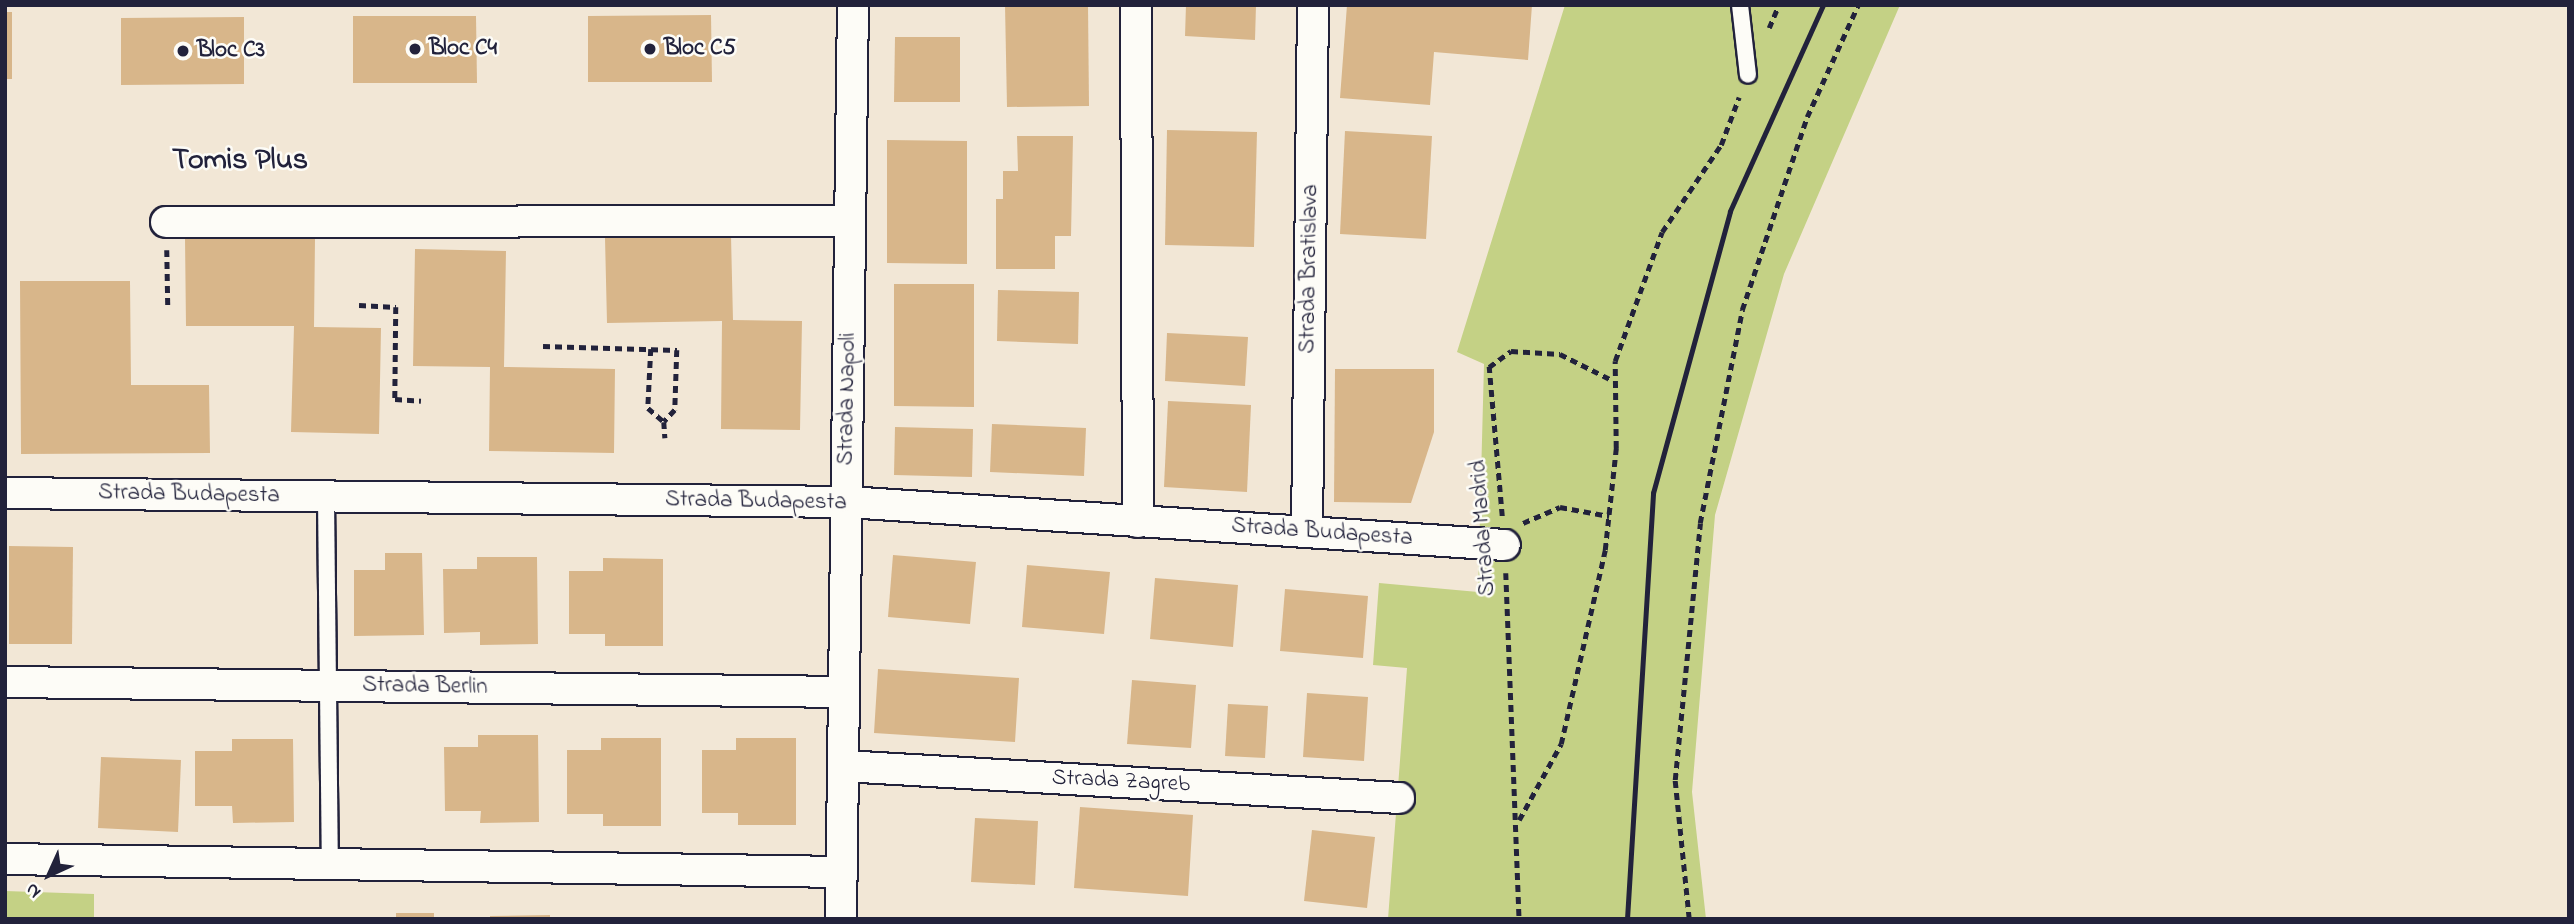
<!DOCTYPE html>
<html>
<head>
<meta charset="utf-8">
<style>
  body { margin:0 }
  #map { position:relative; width:2574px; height:924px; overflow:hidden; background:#f2e7d6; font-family:"Indie Flower",sans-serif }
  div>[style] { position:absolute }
  .green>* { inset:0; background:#c4d185 }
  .building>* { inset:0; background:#d8b68a }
  .path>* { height:4.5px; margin-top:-2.25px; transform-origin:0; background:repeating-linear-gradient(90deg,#22223b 0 7px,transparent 0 12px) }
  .roads { filter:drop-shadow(2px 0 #22223b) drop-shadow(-2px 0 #22223b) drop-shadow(0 2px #22223b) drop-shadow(0 -2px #22223b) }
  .lane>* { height:16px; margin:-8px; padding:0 8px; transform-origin:8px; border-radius:8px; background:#fdfcf7 }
  .street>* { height:30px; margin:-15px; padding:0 15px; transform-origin:15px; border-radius:15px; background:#fdfcf7 }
  .rail>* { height:5px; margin:-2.5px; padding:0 2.5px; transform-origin:2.5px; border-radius:2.5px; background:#22223b }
  .dots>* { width:19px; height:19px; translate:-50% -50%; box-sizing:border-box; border:4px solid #fdfcf7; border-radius:50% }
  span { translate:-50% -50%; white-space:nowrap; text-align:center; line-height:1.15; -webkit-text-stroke:5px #fdfcf7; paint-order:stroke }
  .poi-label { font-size:23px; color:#22223b; font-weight:700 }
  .left { translate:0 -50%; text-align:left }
  .street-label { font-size:23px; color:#22223b }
  .district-label { font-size:30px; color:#22223b; font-weight:700 }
  .frame { position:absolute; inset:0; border:7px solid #22223b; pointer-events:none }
  .north { position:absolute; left:14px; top:840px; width:70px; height:70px; -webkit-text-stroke:5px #fdfcf7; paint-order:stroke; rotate:225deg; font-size:19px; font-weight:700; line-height:28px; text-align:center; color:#22223b }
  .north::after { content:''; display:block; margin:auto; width:24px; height:32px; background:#22223b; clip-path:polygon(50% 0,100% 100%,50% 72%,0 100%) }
</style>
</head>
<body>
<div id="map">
  <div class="green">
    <i style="clip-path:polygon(1565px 5px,1900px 5px,1784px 274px,1715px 515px,1692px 792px,1706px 919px,1388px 919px,1407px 668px,1373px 665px,1379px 583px,1478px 592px,1484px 364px,1457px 352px)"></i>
    <i style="clip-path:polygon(5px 891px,94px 894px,94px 919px,5px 919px)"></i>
  </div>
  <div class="building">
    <i style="clip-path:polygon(1005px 5px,1088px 5px,1089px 106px,1007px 107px)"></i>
    <i style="clip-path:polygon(1186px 5px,1256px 5px,1255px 40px,1185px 36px)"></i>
    <i style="clip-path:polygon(1347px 5px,1532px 5px,1528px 60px,1434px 52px,1430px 105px,1340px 98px)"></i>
    <i style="clip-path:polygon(5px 12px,12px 12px,12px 79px,5px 79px)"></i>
    <i style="clip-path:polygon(711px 15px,712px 82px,588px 82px,588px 16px)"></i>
    <i style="clip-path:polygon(353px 16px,476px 16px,477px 83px,353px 83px)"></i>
    <i style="clip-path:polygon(244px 17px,244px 84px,121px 85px,121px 18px)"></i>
    <i style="clip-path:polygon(895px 37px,960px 37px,960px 102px,894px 102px)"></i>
    <i style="clip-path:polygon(1167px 130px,1257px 132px,1254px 247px,1165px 245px)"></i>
    <i style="clip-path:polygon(1345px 131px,1432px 136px,1426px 239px,1340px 234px)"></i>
    <i style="clip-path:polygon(1017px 136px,1073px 136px,1071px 236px,1055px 236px,1055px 269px,996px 269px,996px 199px,1003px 199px,1003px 171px,1018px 171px)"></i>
    <i style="clip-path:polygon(887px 140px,967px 141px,967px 264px,887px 263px)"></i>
    <i style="clip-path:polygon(731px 236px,733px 320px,802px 321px,800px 430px,721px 429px,722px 321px,607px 323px,605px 238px)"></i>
    <i style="clip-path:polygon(185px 238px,315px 239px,314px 327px,381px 328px,379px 434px,291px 432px,294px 326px,186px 326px)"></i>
    <i style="clip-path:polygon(415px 249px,506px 251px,504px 367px,615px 369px,614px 453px,489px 451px,490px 367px,413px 366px)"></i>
    <i style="clip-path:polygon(20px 281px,130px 281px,131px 385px,209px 385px,210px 453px,21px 454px)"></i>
    <i style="clip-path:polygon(894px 284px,974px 284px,974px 407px,894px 406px)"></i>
    <i style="clip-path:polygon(998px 290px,1079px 292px,1078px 344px,997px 341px)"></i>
    <i style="clip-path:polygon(1167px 333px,1248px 337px,1245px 386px,1165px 381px)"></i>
    <i style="clip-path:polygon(1335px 369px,1434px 369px,1434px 432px,1411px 503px,1334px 502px)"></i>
    <i style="clip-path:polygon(1168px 401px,1251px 405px,1247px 492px,1164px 487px)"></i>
    <i style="clip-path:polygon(992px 424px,1086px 428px,1084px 476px,990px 472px)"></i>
    <i style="clip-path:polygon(895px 427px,973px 429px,972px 477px,894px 475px)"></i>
    <i style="clip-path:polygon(9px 546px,73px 547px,72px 644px,9px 644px)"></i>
    <i style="clip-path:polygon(385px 553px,422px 553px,424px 635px,354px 636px,354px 570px,385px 570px)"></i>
    <i style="clip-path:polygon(893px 555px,976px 562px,970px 624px,888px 617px)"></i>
    <i style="clip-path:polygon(477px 557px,537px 557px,538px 644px,480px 645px,480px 632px,444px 633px,443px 569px,477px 569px)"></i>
    <i style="clip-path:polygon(603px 558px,663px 559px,663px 646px,605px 646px,605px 634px,569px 634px,569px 571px,603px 571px)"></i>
    <i style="clip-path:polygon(1027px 565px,1110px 572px,1104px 634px,1022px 627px)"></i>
    <i style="clip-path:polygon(1155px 578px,1238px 585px,1233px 647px,1150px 639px)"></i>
    <i style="clip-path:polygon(1285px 589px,1368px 596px,1363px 658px,1280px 651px)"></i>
    <i style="clip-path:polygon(878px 669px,1019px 678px,1015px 742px,874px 733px)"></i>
    <i style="clip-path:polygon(1132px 680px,1196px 685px,1191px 748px,1127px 744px)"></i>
    <i style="clip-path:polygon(1307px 693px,1368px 697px,1364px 761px,1303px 757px)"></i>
    <i style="clip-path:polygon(1228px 704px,1268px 706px,1265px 758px,1225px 756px)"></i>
    <i style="clip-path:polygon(478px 735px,538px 735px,539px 822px,480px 823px,481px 811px,445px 811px,444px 747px,478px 747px)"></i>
    <i style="clip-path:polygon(601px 738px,661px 738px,661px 826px,603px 826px,603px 814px,567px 814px,567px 750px,601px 750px)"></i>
    <i style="clip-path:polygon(736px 738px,796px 738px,796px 825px,738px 825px,738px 813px,702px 813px,702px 750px,736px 750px)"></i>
    <i style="clip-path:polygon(232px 739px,293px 739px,294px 822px,233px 823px,232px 806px,195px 806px,195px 751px,232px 751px)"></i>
    <i style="clip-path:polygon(101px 757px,181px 760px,178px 832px,98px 828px)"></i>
    <i style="clip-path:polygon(1080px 807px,1193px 815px,1188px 896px,1074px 888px)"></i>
    <i style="clip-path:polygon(975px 818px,1038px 821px,1035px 885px,971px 882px)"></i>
    <i style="clip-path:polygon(1312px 830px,1375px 837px,1367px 908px,1304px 901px)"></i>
    <i style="clip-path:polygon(396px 913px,434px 913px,434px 919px,396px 919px)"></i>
    <i style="clip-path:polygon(550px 915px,550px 919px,490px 919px,490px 916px)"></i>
  </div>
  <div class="path">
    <i style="left:1769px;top:28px;width:25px;rotate:-67deg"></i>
    <i style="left:167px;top:250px;width:58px;rotate:89deg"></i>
    <i style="left:359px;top:305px;width:37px;rotate:3deg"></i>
    <i style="left:396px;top:307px;width:92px;rotate:90.6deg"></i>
    <i style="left:395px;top:399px;width:26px;rotate:4deg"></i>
    <i style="left:543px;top:346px;width:134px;rotate:1.7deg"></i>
    <i style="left:677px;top:350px;width:60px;rotate:91.9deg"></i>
    <i style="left:675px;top:410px;width:16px;rotate:133deg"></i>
    <i style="left:664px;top:422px;width:16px;rotate:86deg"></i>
    <i style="left:651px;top:349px;width:59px;rotate:92.9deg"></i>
    <i style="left:648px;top:408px;width:21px;rotate:41deg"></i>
    <i style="left:1502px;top:516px;width:150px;rotate:-95deg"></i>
    <i style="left:1489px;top:367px;width:27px;rotate:-36deg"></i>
    <i style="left:1511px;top:351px;width:49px;rotate:3.5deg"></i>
    <i style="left:1560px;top:354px;width:58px;rotate:26.6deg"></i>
    <i style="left:1523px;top:523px;width:40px;rotate:-23.4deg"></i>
    <i style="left:1560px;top:507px;width:50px;rotate:10.4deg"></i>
    <i style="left:1506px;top:573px;width:346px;rotate:87.8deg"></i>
    <i style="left:1519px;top:820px;width:87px;rotate:-61.1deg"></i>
    <i style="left:1561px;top:744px;width:199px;rotate:-77.2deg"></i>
    <i style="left:1605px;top:550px;width:103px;rotate:-83.8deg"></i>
    <i style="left:1616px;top:448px;width:87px;rotate:-90.7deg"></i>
    <i style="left:1615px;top:361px;width:137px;rotate:-70deg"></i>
    <i style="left:1662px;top:232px;width:105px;rotate:-55.9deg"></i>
    <i style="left:1721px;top:145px;width:51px;rotate:-69.4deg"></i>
    <i style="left:1689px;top:919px;width:140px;rotate:-95.8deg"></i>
    <i style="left:1675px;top:780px;width:258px;rotate:-84.4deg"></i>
    <i style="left:1700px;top:523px;width:217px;rotate:-78.8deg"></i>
    <i style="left:1742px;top:310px;width:204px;rotate:-71.4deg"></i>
    <i style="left:1807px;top:117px;width:123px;rotate:-65.5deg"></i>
  </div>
  <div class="roads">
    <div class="lane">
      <i style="left:1740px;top:5px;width:70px;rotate:83.5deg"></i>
      <i style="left:326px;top:497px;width:366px;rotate:89.4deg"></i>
    </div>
    <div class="street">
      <i style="left:1136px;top:5px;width:517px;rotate:89.78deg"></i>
      <i style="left:166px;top:222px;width:684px;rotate:-0.08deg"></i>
      <i style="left:5px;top:493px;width:842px;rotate:0.61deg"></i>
      <i style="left:847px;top:502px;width:659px;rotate:3.74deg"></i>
      <i style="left:1307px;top:532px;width:527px;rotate:-89.35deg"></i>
      <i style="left:5px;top:682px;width:839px;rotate:0.68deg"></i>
      <i style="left:843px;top:766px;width:557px;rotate:3.29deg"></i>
      <i style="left:5px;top:859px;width:837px;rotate:0.89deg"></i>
      <i style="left:841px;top:919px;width:914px;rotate:-89.25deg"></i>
    </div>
  </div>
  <div class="rail">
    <i style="left:1627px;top:919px;width:427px;rotate:-86.5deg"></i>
    <i style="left:1653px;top:493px;width:292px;rotate:-74.7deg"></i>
    <i style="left:1730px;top:211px;width:226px;rotate:-65.7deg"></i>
  </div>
  <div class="dots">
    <i style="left:415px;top:49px;background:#22223b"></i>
    <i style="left:650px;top:49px;background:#22223b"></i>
    <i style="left:183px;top:51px;background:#22223b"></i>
  </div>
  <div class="poi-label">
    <span class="left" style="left:429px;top:49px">Bloc C4</span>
    <span class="left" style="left:664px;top:49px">Bloc C5</span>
    <span class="left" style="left:197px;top:51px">Bloc C3</span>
  </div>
  <div class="street-label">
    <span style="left:1310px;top:269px;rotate:-89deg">Strada Bratislava</span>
    <span style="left:848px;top:399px;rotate:-89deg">Strada Napoli</span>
    <span style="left:189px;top:495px;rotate:1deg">Strada Budapesta</span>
    <span style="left:756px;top:502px;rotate:1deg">Strada Budapesta</span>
    <span style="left:1484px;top:528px;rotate:-94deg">Strada Madrid</span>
    <span style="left:1322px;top:533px;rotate:4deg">Strada Budapesta</span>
    <span style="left:425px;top:687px;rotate:1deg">Strada Berlin</span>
    <span style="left:1121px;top:782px;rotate:3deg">Strada Zagreb</span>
  </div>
  <div class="district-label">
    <span style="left:240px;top:161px">Tomis Plus</span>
  </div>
  <div class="frame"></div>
  <div class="north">N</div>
</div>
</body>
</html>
